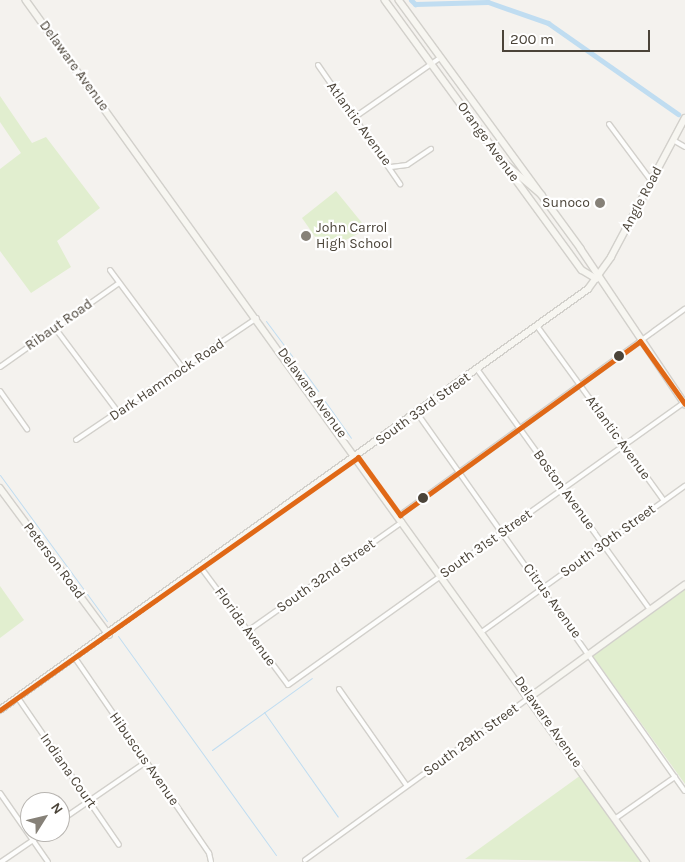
<!DOCTYPE html>
<html>
<head>
<meta charset="utf-8">
<style>
  body { margin:0 }
  #map { position:relative; width:685px; height:862px; overflow:hidden; background:#f4f2ee; font-family:Karla,sans-serif }
  div>[style] { position:absolute }
  .green>* { inset:0; background:#e1eecf }
  .stream>* { height:1px; margin:-0.5px; padding:0 0.5px; transform-origin:0.5px; border-radius:0.5px; background:#c0ddf1 }
  .canal>* { height:5px; margin:-2.5px; padding:0 2.5px; transform-origin:2.5px; border-radius:2.5px; background:#c0ddf1 }
  .roads { filter:drop-shadow(1px 0 #d2d0cb) drop-shadow(-1px 0 #d2d0cb) drop-shadow(0 1px #d2d0cb) drop-shadow(0 -1px #d2d0cb) }
  .street>* { height:4px; margin:-2px; padding:0 2px; transform-origin:2px; border-radius:2px; background:#fdfdfc }
  .secondary>* { height:5.5px; margin:-2.75px; padding:0 2.75px; transform-origin:2.75px; border-radius:2.75px; background:#f7f6f1 }
  .bus-1>* { height:5px; margin:-2.5px; padding:0 2.5px; transform-origin:2.5px; border-radius:2.5px; background:#e06816 }
  .dots>* { width:14px; height:14px; translate:-50% -50%; box-sizing:border-box; border:2px solid #fff; border-radius:50% }
  span { translate:-50% -50%; white-space:nowrap; text-align:center; line-height:1.15; -webkit-text-stroke:4.5px #fff; paint-order:stroke }
  .street-label { font-size:14px; color:#4b4439 }
  .poi-label { font-size:14px; color:#4b4439 }
  .right { translate:-100% -50%; text-align:right }
  .left { translate:0 -50%; text-align:left }
  .north { position:absolute; left:20px; top:792px; width:50px; height:50px; box-sizing:border-box; background:#fff; border:1px solid #b7b4b0; border-radius:50%; rotate:54deg; font-size:14px; font-weight:700; line-height:20px; text-align:center; color:#4b4439 }
  .north::after { content:''; display:block; margin:auto; width:18px; height:22px; background:#868178; clip-path:polygon(50% 0,100% 100%,50% 72%,0 100%) }
  .scale { position:absolute; left:502px; top:30px; width:148px; height:22px; box-sizing:border-box; border:2px solid #4b4439; border-top:0; padding-left:6px; font-size:15px; line-height:18px; white-space:nowrap; color:#4b4439; -webkit-text-stroke:4px #fff; paint-order:stroke }
</style>
</head>
<body>
<div id="map">
  <div class="green">
    <i style="clip-path:polygon(0 96px,32px 143px,46px 137px,100px 208px,57px 241px,71px 267px,31px 293px,0 251px,0 169px,21px 153px,0 122px)"></i>
    <i style="clip-path:polygon(336px 191px,367px 229px,340px 243px,316px 238px,302px 218px)"></i>
    <i style="clip-path:polygon(0 586px,24px 620px,0 638px)"></i>
    <i style="clip-path:polygon(685px 588px,685px 784px,592px 655px)"></i>
    <i style="clip-path:polygon(581px 775px,643px 862px,465px 859px)"></i>
  </div>
  <div class="stream">
    <i style="left:266px;top:321px;width:44px;rotate:53.4deg"></i>
    <i style="left:303px;top:370px;width:26px;rotate:54deg"></i>
    <i style="left:322px;top:397px;width:50px;rotate:54.7deg"></i>
    <i style="left:0;top:475px;width:181px;rotate:53.8deg"></i>
    <i style="left:118px;top:636px;width:270px;rotate:54.2deg"></i>
    <i style="left:264px;top:712px;width:128px;rotate:54.8deg"></i>
    <i style="left:212px;top:750px;width:123px;rotate:-35.8deg"></i>
  </div>
  <div class="canal">
    <i style="left:411px;top:0;width:6px;rotate:45deg"></i>
    <i style="left:415px;top:4px;width:73px;rotate:-1.6deg"></i>
    <i style="left:488px;top:2px;width:64px;rotate:19.3deg"></i>
    <i style="left:548px;top:23px;width:159px;rotate:35deg"></i>
  </div>
  <div class="roads">
    <div class="street">
      <i style="left:318px;top:65px;width:145px;rotate:55.4deg"></i>
      <i style="left:355px;top:117px;width:103px;rotate:-34.8deg"></i>
      <i style="left:609px;top:124px;width:72px;rotate:53.4deg"></i>
      <i style="left:673px;top:140px;width:14px;rotate:30deg"></i>
      <i style="left:391px;top:167px;width:16px;rotate:-7deg"></i>
      <i style="left:407px;top:165px;width:29px;rotate:-34deg"></i>
      <i style="left:110px;top:270px;width:121px;rotate:53.4deg"></i>
      <i style="left:537px;top:326px;width:216px;rotate:54deg"></i>
      <i style="left:55px;top:328px;width:105px;rotate:53.1deg"></i>
      <i style="left:0;top:367px;width:146px;rotate:-35.2deg"></i>
      <i style="left:477px;top:369px;width:297px;rotate:54.3deg"></i>
      <i style="left:0;top:391px;width:47px;rotate:54.6deg"></i>
      <i style="left:417px;top:413px;width:463px;rotate:54.7deg"></i>
      <i style="left:76px;top:440px;width:218px;rotate:-34deg"></i>
      <i style="left:400px;top:515px;width:352px;rotate:-35.9deg"></i>
      <i style="left:202px;top:569px;width:144px;rotate:53.4deg"></i>
      <i style="left:288px;top:685px;width:488px;rotate:-35.5deg"></i>
      <i style="left:248px;top:631px;width:189px;rotate:-35.3deg"></i>
      <i style="left:483px;top:631px;width:249px;rotate:-35.7deg"></i>
      <i style="left:75px;top:658px;width:237px;rotate:55.5deg"></i>
      <i style="left:209px;top:853px;width:9px;rotate:77deg"></i>
      <i style="left:339px;top:689px;width:118px;rotate:55deg"></i>
      <i style="left:18px;top:698px;width:178px;rotate:55.5deg"></i>
      <i style="left:0;top:793px;width:84px;rotate:55.2deg"></i>
      <i style="left:616px;top:818px;width:72px;rotate:-34.8deg"></i>
      <i style="left:60px;top:821px;width:104px;rotate:-34.5deg"></i>
      <i style="left:305px;top:860px;width:278px;rotate:-35.9deg"></i>
      <i style="left:1px;top:862px;width:53px;rotate:-34.3deg"></i>
    </div>
    <div class="secondary">
      <i style="left:26px;top:0;width:1062px;rotate:54.27deg"></i>
      <i style="left:385px;top:0;width:334px;rotate:53.9deg"></i>
      <i style="left:582px;top:270px;width:17px;rotate:31deg"></i>
      <i style="left:399px;top:0;width:308px;rotate:53.8deg"></i>
      <i style="left:581px;top:249px;width:187px;rotate:56.1deg"></i>
      <i style="left:500px;top:159px;width:55px;rotate:40.6deg"></i>
      <i style="left:0;top:488px;width:183px;rotate:53.4deg"></i>
      <i style="left:530px;top:697px;width:191px;rotate:-35.9deg"></i>
      <i style="left:0;top:710px;width:723px;rotate:-35.6deg"></i>
      <i style="left:588px;top:289px;width:39px;rotate:-54deg"></i>
      <i style="left:611px;top:257px;width:157px;rotate:-62deg"></i>
    </div>
  </div>
  <div class="bus-1">
    <i style="left:0;top:710px;width:438px;rotate:-35.2deg"></i>
    <i style="left:358px;top:457px;width:72px;rotate:54.1deg"></i>
    <i style="left:400px;top:515px;width:296px;rotate:-35.9deg"></i>
    <i style="left:640px;top:341px;width:77px;rotate:54.5deg"></i>
  </div>
  <div class="dots">
    <i style="left:600px;top:203px;background:#868178"></i>
    <i style="left:306px;top:236px;background:#868178"></i>
    <i style="left:619px;top:356px;background:#4b4439"></i>
    <i style="left:423px;top:498px;background:#4b4439"></i>
  </div>
  <div class="street-label">
    <span style="left:74px;top:66px;rotate:54deg">Delaware Avenue</span>
    <span style="left:359px;top:124px;rotate:54deg">Atlantic Avenue</span>
    <span style="left:488px;top:142px;rotate:54deg">Orange Avenue</span>
    <span style="left:642px;top:199px;rotate:-62deg">Angle Road</span>
    <span style="left:59px;top:325px;rotate:-35deg">Ribaut Road</span>
    <span style="left:167px;top:380px;rotate:-34deg">Dark Hammock Road</span>
    <span style="left:312px;top:393px;rotate:54deg">Delaware Avenue</span>
    <span style="left:423px;top:409px;rotate:-36deg">South 33rd Street</span>
    <span style="left:618px;top:438px;rotate:54deg">Atlantic Avenue</span>
    <span style="left:564px;top:490px;rotate:54deg">Boston Avenue</span>
    <span style="left:608px;top:541px;rotate:-36deg">South 30th Street</span>
    <span style="left:486px;top:544px;rotate:-35deg">South 31st Street</span>
    <span style="left:54px;top:561px;rotate:53deg">Peterson Road</span>
    <span style="left:326px;top:576px;rotate:-35deg">South 32nd Street</span>
    <span style="left:552px;top:601px;rotate:54deg">Citrus Avenue</span>
    <span style="left:245px;top:627px;rotate:54deg">Florida Avenue</span>
    <span style="left:548px;top:722px;rotate:55deg">Delaware Avenue</span>
    <span style="left:471px;top:740px;rotate:-36deg">South 29th Street</span>
    <span style="left:144px;top:759px;rotate:55deg">Hibuscus Avenue</span>
    <span style="left:68px;top:771px;rotate:55deg">Indiana Court</span>
  </div>
  <div class="poi-label">
    <span class="right" style="left:590px;top:203px">Sunoco</span>
    <span class="left" style="left:316px;top:236px">John Carrol<br>High School</span>
  </div>
  <div class="north">N</div>
  <div class="scale">200 m</div>
</div>
</body>
</html>
